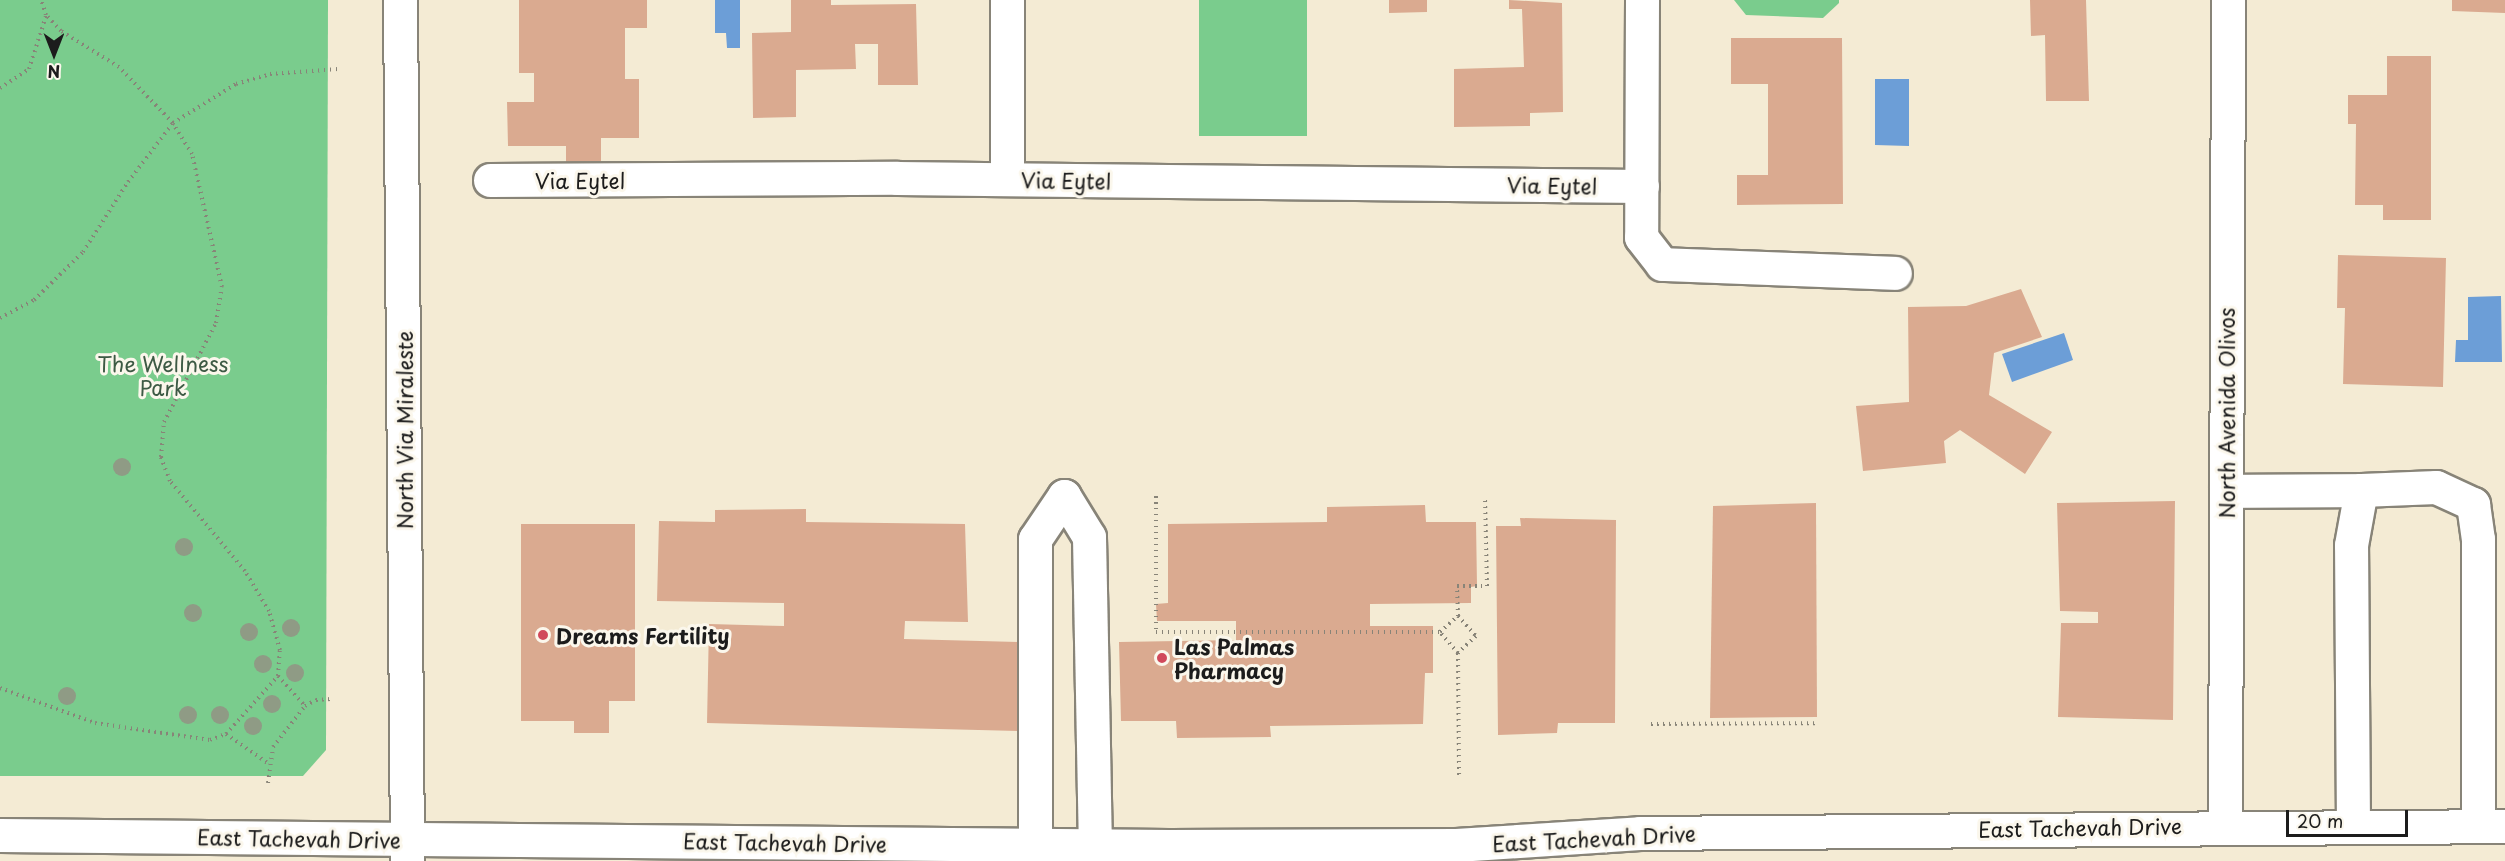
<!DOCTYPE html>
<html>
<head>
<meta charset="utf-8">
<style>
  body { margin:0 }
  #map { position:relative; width:2505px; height:861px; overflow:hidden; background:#f4ebd4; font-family:"Playpen Sans",sans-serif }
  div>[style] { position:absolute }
  .green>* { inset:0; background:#7acc8d }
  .water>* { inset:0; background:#6c9ed7 }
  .building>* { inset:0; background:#daaa90 }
  .path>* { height:4px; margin-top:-2px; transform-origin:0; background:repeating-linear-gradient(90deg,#888478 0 1.5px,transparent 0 6px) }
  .roads { filter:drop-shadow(2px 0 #888478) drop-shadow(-2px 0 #888478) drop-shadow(0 2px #888478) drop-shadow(0 -2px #888478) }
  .minor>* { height:33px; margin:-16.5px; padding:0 16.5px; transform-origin:16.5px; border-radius:16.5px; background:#fff }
  .trees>* { width:18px; height:18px; margin:-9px; border-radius:50%; background:#8f9b85 }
  .dots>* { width:16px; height:16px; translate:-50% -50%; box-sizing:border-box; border:3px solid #fbf7ec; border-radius:50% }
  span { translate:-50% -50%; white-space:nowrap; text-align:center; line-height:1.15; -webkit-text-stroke:6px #fbf7ec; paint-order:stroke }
  .street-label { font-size:21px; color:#1c1c1c }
  .park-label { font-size:21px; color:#3d5a44 }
  .poi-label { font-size:21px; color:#1c1c1c; font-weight:700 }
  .left { translate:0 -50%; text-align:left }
  .north { position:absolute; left:24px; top:24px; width:60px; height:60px; -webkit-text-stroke:4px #fbf7ec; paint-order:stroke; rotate:180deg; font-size:16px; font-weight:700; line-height:24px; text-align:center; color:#1c1c1c }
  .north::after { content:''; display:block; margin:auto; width:21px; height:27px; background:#1c1c1c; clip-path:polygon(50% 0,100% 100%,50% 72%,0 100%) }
  .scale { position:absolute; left:2286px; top:810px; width:122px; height:27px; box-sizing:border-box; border:3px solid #1c1c1c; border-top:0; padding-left:8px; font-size:18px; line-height:21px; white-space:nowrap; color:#1c1c1c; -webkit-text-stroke:4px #fbf7ec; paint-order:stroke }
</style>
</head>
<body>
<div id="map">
  <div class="green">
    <i style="clip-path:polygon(0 0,328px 0,326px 750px,303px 776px,0 776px)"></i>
    <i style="clip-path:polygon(1199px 0,1307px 0,1307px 136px,1199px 136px)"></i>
    <i style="clip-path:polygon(1734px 0,1839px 0,1839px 3px,1823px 18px,1746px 15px)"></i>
  </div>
  <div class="water">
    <i style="clip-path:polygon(715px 0,740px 0,740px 48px,727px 48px,726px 33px,715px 33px)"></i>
    <i style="clip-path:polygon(1875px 79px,1909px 79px,1909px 146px,1875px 145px)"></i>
    <i style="clip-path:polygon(2501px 296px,2502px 362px,2455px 362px,2456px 340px,2468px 340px,2468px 297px)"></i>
    <i style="clip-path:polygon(2064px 333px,2073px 360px,2012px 382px,2002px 354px)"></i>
  </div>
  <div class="building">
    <i style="clip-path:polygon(519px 0,647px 0,647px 28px,625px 28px,625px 79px,639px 79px,639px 138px,601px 138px,601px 169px,566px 170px,566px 146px,508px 146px,507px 102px,534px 102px,534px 73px,519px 73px)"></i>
    <i style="clip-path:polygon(791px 0,831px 0,831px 5px,916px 4px,918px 85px,878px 85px,878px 44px,855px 44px,856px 69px,796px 70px,796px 117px,753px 118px,752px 33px,791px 32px)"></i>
    <i style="clip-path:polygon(1389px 0,1427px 0,1427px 12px,1389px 13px)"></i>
    <i style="clip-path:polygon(1509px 0,1562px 3px,1563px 112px,1530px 113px,1530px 126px,1454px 127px,1454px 69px,1524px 67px,1522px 9px,1509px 9px)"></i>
    <i style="clip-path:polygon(2030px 0,2086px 0,2089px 101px,2046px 101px,2045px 35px,2031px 36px)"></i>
    <i style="clip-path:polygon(2452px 0,2505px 0,2505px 13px,2452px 11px)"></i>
    <i style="clip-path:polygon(1731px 38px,1842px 38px,1843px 204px,1737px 205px,1737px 175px,1768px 175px,1768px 84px,1731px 84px)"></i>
    <i style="clip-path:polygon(2387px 56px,2431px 56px,2431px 220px,2383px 220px,2383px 205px,2355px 205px,2356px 124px,2348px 124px,2348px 95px,2387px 95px)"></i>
    <i style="clip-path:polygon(2338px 255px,2446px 258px,2443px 387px,2343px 384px,2345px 308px,2337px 308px)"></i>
    <i style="clip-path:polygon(2021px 289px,2042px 337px,1994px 353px,1989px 395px,2052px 432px,2025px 474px,1960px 430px,1944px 441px,1946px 463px,1863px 471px,1856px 406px,1909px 402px,1908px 307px,1966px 306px)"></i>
    <i style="clip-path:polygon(2175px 501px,2173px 720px,2058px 717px,2061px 623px,2098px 623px,2098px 612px,2060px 611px,2057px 503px)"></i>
    <i style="clip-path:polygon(1816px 503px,1817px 717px,1710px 718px,1713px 506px)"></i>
    <i style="clip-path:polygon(1425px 505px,1426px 522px,1476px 522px,1477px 586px,1471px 587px,1471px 603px,1370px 604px,1370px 626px,1433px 626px,1433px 673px,1425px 673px,1423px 724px,1270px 726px,1271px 737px,1177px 738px,1176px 721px,1121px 721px,1119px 642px,1236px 640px,1236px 621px,1157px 621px,1156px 604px,1168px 603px,1168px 524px,1327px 522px,1327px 507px)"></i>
    <i style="clip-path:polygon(806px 509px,806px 522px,965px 524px,968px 622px,905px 621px,904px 639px,1020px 642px,1018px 731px,707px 723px,709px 624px,784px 626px,784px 603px,657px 601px,659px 521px,715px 522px,715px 510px)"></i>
    <i style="clip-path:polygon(1520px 518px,1616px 520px,1615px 723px,1558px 723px,1557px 733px,1498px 735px,1496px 526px,1521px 526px)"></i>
    <i style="clip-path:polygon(521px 524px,635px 524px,635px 701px,609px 701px,609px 733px,574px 733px,574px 721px,521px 721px)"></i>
  </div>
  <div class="path">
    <i style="left:0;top:88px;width:35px;rotate:-33deg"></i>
    <i style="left:29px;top:69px;width:56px;rotate:-72.2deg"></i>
    <i style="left:0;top:318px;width:38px;rotate:-28deg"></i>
    <i style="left:34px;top:300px;width:69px;rotate:-44.4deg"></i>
    <i style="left:83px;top:252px;width:83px;rotate:-57.3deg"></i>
    <i style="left:128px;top:182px;width:74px;rotate:-52.7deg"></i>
    <i style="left:173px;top:123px;width:74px;rotate:-31.8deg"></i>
    <i style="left:236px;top:84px;width:35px;rotate:-16deg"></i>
    <i style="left:270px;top:74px;width:68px;rotate:-4.2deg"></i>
    <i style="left:1156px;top:496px;width:136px;rotate:90deg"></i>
    <i style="left:1156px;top:632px;width:284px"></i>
    <i style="left:1458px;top:616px;width:30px;rotate:-92deg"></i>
    <i style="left:1457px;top:586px;width:30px"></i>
    <i style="left:1487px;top:586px;width:89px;rotate:-91.3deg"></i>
    <i style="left:1458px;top:653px;width:28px;rotate:-131deg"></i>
    <i style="left:1440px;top:632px;width:24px;rotate:-42deg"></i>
    <i style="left:1458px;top:616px;width:27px;rotate:48deg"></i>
    <i style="left:1476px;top:636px;width:25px;rotate:137deg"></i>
    <i style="left:1458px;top:653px;width:124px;rotate:89.5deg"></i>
    <i style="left:278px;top:676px;width:40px;rotate:48deg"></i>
    <i style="left:0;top:688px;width:101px;rotate:20.2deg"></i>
    <i style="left:95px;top:723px;width:116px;rotate:8.4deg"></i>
    <i style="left:210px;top:740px;width:17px;rotate:-21deg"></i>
    <i style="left:226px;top:734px;width:78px;rotate:-48.1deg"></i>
    <i style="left:278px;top:676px;width:26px;rotate:-86deg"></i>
    <i style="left:280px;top:650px;width:41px;rotate:-105.8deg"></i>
    <i style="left:269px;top:611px;width:47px;rotate:-121deg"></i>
    <i style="left:245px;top:571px;width:117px;rotate:-129.8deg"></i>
    <i style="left:170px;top:481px;width:26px;rotate:-111deg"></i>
    <i style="left:161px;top:457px;width:35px;rotate:-85deg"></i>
    <i style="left:164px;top:422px;width:112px;rotate:-62.3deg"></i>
    <i style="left:216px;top:323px;width:36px;rotate:-81deg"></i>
    <i style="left:222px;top:287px;width:136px;rotate:-102.7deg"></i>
    <i style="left:192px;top:154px;width:36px;rotate:-122deg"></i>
    <i style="left:173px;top:123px;width:78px;rotate:-134deg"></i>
    <i style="left:119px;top:67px;width:68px;rotate:-148.2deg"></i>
    <i style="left:61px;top:31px;width:22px;rotate:-133deg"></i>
    <i style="left:46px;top:15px;width:16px;rotate:-108deg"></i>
    <i style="left:1651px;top:724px;width:166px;rotate:-0.3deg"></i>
    <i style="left:226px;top:734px;width:52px;rotate:34.9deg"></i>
    <i style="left:268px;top:783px;width:36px;rotate:-82deg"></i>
    <i style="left:273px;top:747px;width:52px;rotate:-52deg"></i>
    <i style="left:305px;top:706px;width:13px;rotate:-29deg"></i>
    <i style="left:316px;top:700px;width:15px;rotate:-4deg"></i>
  </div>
  <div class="roads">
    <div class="minor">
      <i style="left:400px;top:0;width:861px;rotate:89.53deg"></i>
      <i style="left:1642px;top:0;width:237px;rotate:90.2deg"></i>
      <i style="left:1641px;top:237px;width:34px;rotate:52deg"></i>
      <i style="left:1662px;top:264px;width:233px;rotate:2.2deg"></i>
      <i style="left:1007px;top:179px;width:179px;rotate:-90deg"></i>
      <i style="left:490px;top:180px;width:407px;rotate:-0.3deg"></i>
      <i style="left:897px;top:178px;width:745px;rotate:0.62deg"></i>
      <i style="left:2226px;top:491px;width:135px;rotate:-0.4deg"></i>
      <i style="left:2225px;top:825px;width:825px;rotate:-89.79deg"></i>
      <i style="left:2353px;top:826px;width:281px;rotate:-90.4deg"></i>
      <i style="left:2351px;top:545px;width:56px;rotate:-79.7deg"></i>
      <i style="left:2361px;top:490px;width:75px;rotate:-2.3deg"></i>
      <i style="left:2436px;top:487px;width:41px;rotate:24.7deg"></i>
      <i style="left:2473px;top:504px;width:35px;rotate:82deg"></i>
      <i style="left:2478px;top:539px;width:287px;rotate:90deg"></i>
      <i style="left:0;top:835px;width:1169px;rotate:0.54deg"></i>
      <i style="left:1169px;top:846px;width:287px;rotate:-0.2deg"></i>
      <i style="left:1456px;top:845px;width:184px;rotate:-3.7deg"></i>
      <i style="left:1640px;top:833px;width:865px;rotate:-0.46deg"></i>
      <i style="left:1035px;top:845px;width:306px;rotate:-90deg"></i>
      <i style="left:1035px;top:539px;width:52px;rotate:-56deg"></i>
      <i style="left:1064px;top:496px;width:48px;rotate:58.6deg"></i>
      <i style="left:1089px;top:537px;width:309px;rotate:88.9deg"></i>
    </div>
  </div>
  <div class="trees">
    <i style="left:122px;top:467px"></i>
    <i style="left:184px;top:547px"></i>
    <i style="left:193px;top:613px"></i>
    <i style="left:291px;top:628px"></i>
    <i style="left:249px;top:632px"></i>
    <i style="left:263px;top:664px"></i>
    <i style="left:295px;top:673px"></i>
    <i style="left:67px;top:696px"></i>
    <i style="left:272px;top:704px"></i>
    <i style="left:188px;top:715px"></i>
    <i style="left:220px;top:715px"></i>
    <i style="left:253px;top:726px"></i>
  </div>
  <div class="dots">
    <i style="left:543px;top:635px;background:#d1495b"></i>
    <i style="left:1162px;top:658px;background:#d1495b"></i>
  </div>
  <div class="street-label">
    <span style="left:580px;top:180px">Via Eytel</span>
    <span style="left:1066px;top:180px;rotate:1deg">Via Eytel</span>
    <span style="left:1552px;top:185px;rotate:1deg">Via Eytel</span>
    <span style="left:2226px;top:413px;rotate:-90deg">North Avenida Olivos</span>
    <span style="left:404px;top:430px;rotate:-90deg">North Via Miraleste</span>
    <span style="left:2080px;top:827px;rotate:-1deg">East Tachevah Drive</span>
    <span style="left:299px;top:838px;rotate:1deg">East Tachevah Drive</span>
    <span style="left:1594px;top:838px;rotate:-3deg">East Tachevah Drive</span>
    <span style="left:785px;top:842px;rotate:1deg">East Tachevah Drive</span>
  </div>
  <div class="park-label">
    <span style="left:163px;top:375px">The Wellness<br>Park</span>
  </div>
  <div class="poi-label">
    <span class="left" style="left:556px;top:635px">Dreams Fertility</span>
    <span class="left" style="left:1174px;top:658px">Las Palmas<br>Pharmacy</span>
  </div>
  <div class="north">N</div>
  <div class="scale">20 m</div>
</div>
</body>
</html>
